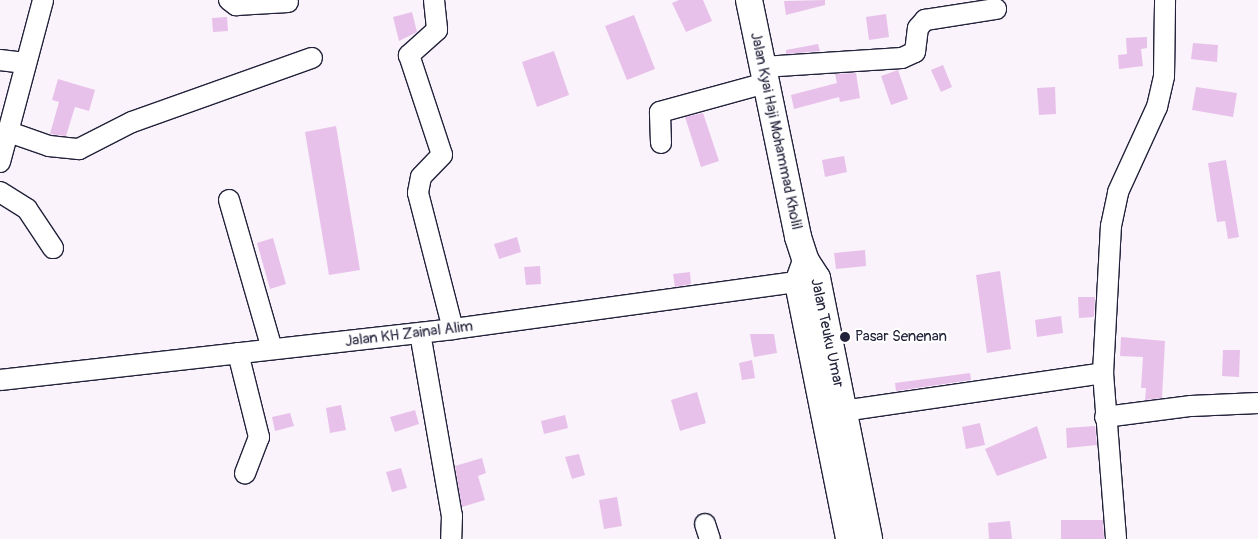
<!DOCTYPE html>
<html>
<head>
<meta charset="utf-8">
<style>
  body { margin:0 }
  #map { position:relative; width:1258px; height:539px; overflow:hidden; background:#faf3fb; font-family:Pangolin,sans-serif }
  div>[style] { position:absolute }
  .building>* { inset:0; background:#e8c1ea }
  .roads { filter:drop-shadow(1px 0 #22223b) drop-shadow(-1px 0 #22223b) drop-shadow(0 1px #22223b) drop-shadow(0 -1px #22223b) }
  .minor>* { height:20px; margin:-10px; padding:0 10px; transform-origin:10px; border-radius:10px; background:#fff }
  .major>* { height:26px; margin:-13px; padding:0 13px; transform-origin:13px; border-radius:13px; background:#fff }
  .dots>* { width:14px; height:14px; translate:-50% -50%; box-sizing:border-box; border:2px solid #fff; border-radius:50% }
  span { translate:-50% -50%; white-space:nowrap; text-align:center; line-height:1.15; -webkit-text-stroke:4px #fff; paint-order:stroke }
  .street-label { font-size:15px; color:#22223b }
  .poi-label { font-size:15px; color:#22223b }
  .left { translate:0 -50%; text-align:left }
</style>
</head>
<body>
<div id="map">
  <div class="building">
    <i style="clip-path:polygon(679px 0,703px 0,712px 21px,686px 32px,672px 3px)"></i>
    <i style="clip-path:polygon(825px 0,825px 5px,786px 15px,784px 1px)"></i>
    <i style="clip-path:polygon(412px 12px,417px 32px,399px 41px,393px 17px)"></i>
    <i style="clip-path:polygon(886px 14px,889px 37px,869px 40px,866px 17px)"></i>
    <i style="clip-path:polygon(634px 15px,655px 69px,627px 80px,605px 26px)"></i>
    <i style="clip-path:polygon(227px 17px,228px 31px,213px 32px,212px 18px)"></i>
    <i style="clip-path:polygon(1147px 37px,1147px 48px,1141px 49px,1143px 66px,1119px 69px,1118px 55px,1127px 54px,1126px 38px)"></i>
    <i style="clip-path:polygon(1193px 43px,1218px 45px,1217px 62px,1191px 59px)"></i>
    <i style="clip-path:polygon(818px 44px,820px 51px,786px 54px,786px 50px)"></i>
    <i style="clip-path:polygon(554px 51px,569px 95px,537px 107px,522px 62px)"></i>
    <i style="clip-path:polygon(943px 65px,952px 87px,941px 92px,931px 70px)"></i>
    <i style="clip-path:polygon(898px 70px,908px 99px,891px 105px,881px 76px)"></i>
    <i style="clip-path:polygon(856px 73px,860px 98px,840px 102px,839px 97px,794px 109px,791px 95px,837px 83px,835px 74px)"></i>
    <i style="clip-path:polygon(58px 79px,95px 90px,89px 111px,75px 107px,66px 136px,50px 134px,59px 102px,52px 100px)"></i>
    <i style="clip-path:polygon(1055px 87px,1056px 114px,1039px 115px,1037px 88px)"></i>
    <i style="clip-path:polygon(1196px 87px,1237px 93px,1233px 117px,1192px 110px)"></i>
    <i style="clip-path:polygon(703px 113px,719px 161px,701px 167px,685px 117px)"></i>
    <i style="clip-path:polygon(336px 126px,360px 270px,329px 275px,305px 132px)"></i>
    <i style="clip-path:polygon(844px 156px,847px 172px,825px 177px,822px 160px)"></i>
    <i style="clip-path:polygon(1226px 160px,1239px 237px,1228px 239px,1225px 221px,1217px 222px,1208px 163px)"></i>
    <i style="clip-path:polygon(517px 237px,521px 252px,499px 259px,494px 244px)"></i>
    <i style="clip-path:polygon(273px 238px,286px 284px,270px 289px,257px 243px)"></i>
    <i style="clip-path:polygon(865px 250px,866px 266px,836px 269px,834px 253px)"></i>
    <i style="clip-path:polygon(540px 266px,541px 284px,526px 285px,524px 267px)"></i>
    <i style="clip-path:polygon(1000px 271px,1011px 349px,987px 353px,976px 275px)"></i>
    <i style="clip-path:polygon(690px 272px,691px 284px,675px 287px,673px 274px)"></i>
    <i style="clip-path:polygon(1078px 297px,1095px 297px,1094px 317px,1079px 318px)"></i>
    <i style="clip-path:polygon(1061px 316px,1063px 333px,1037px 337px,1035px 320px)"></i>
    <i style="clip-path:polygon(750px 334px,774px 334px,777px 353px,754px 357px)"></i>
    <i style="clip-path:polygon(1121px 337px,1165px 341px,1162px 398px,1145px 400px,1146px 388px,1141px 388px,1143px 357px,1120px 356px)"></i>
    <i style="clip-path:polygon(1223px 350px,1240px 350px,1239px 377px,1222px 376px)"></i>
    <i style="clip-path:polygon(752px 360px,755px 378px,742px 380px,739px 363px)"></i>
    <i style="clip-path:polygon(970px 373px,971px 380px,896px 391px,895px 383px)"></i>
    <i style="clip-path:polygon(697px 392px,706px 423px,680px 431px,671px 400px)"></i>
    <i style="clip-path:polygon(341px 405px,346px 430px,330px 433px,326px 408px)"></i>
    <i style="clip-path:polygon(415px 410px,419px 424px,395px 432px,390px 417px)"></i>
    <i style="clip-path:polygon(290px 413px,294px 426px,275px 431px,272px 417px)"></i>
    <i style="clip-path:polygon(565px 415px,568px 428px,544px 434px,541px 421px)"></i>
    <i style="clip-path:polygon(980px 423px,985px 445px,966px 449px,962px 427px)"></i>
    <i style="clip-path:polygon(1037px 426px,1047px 458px,997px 476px,985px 449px)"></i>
    <i style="clip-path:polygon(1095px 426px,1097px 445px,1067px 448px,1066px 428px)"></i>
    <i style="clip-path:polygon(579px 454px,585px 475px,572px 479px,565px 457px)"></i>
    <i style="clip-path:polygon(482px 458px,486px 473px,478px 476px,485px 500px,462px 507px,455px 466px)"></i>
    <i style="clip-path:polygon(401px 468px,407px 488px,392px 492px,386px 472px)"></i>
    <i style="clip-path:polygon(617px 497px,622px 526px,604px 529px,599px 500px)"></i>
    <i style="clip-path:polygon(1061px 520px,1103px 520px,1104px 539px,1061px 539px)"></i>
    <i style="clip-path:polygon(1010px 521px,1012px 539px,989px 539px,988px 523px)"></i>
  </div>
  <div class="roads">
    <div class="minor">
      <i style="left:229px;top:0;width:9px;rotate:36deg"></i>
      <i style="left:236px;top:5px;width:52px;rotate:-3.3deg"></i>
      <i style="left:434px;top:0;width:30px;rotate:84deg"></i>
      <i style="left:437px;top:30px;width:38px;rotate:138deg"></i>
      <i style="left:409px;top:55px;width:105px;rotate:71.7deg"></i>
      <i style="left:442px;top:155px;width:30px;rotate:134deg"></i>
      <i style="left:421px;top:177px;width:16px;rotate:101deg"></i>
      <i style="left:418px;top:193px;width:140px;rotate:75.6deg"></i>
      <i style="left:0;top:60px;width:25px;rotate:7deg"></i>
      <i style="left:763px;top:67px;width:139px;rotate:-3.7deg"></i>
      <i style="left:902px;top:58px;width:14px;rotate:-25deg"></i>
      <i style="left:915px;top:52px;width:24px;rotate:-83deg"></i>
      <i style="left:918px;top:28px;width:11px;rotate:-49deg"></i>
      <i style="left:925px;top:20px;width:72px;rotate:-8.8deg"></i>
      <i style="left:9px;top:132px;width:42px;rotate:19.3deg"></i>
      <i style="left:49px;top:146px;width:30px;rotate:6deg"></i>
      <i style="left:79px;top:149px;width:59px;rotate:-27deg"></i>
      <i style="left:132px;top:122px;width:191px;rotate:-19.6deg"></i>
      <i style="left:661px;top:143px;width:31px;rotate:-92deg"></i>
      <i style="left:660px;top:112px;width:110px;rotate:-15.3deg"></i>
      <i style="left:0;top:162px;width:168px;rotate:-75.1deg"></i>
      <i style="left:0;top:192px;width:32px;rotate:32deg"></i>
      <i style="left:27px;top:209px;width:47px;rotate:56.3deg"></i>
      <i style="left:229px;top:200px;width:155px;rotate:73.9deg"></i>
      <i style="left:420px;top:333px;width:186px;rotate:80.1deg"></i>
      <i style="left:452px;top:516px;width:23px;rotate:92deg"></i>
      <i style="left:238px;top:353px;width:87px;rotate:76deg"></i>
      <i style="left:259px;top:437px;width:39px;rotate:111deg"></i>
      <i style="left:1103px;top:373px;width:167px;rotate:85.5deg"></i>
      <i style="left:0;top:380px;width:456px;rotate:-6.4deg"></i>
      <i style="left:453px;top:329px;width:362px;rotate:-7.8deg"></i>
      <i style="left:843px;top:411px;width:263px;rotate:-8.3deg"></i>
      <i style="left:1103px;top:373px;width:147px;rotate:-86.9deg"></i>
      <i style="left:1111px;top:226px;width:35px;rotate:-78deg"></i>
      <i style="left:1118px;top:192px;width:94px;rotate:-65.4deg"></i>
      <i style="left:1157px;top:107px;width:32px;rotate:-77deg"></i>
      <i style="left:1164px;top:76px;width:76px;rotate:-89.2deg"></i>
      <i style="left:1105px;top:417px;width:87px;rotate:-7.3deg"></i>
      <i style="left:1191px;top:406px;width:67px;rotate:-2.6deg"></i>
      <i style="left:705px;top:524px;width:16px;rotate:72deg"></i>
    </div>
    <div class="major">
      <i style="left:749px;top:0;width:242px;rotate:78.3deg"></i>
      <i style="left:798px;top:237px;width:25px;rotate:72deg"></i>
      <i style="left:806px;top:261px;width:20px;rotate:57deg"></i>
      <i style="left:817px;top:278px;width:266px;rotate:78.7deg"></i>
      <i style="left:806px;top:261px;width:23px;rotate:110deg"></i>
      <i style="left:798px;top:283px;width:261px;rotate:78.7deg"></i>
    </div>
  </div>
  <div class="dots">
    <i style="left:845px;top:337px;background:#22223b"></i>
  </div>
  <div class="street-label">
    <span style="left:776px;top:131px;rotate:78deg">Jalan Kyai Haji Mohammad Kholil</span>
    <span style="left:827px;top:333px;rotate:78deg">Jalan Teuku Umar</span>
    <span style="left:409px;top:334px;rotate:-7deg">Jalan KH Zainal Alim</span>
  </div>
  <div class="poi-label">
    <span class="left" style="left:855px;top:337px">Pasar Senenan</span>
  </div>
</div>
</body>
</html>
